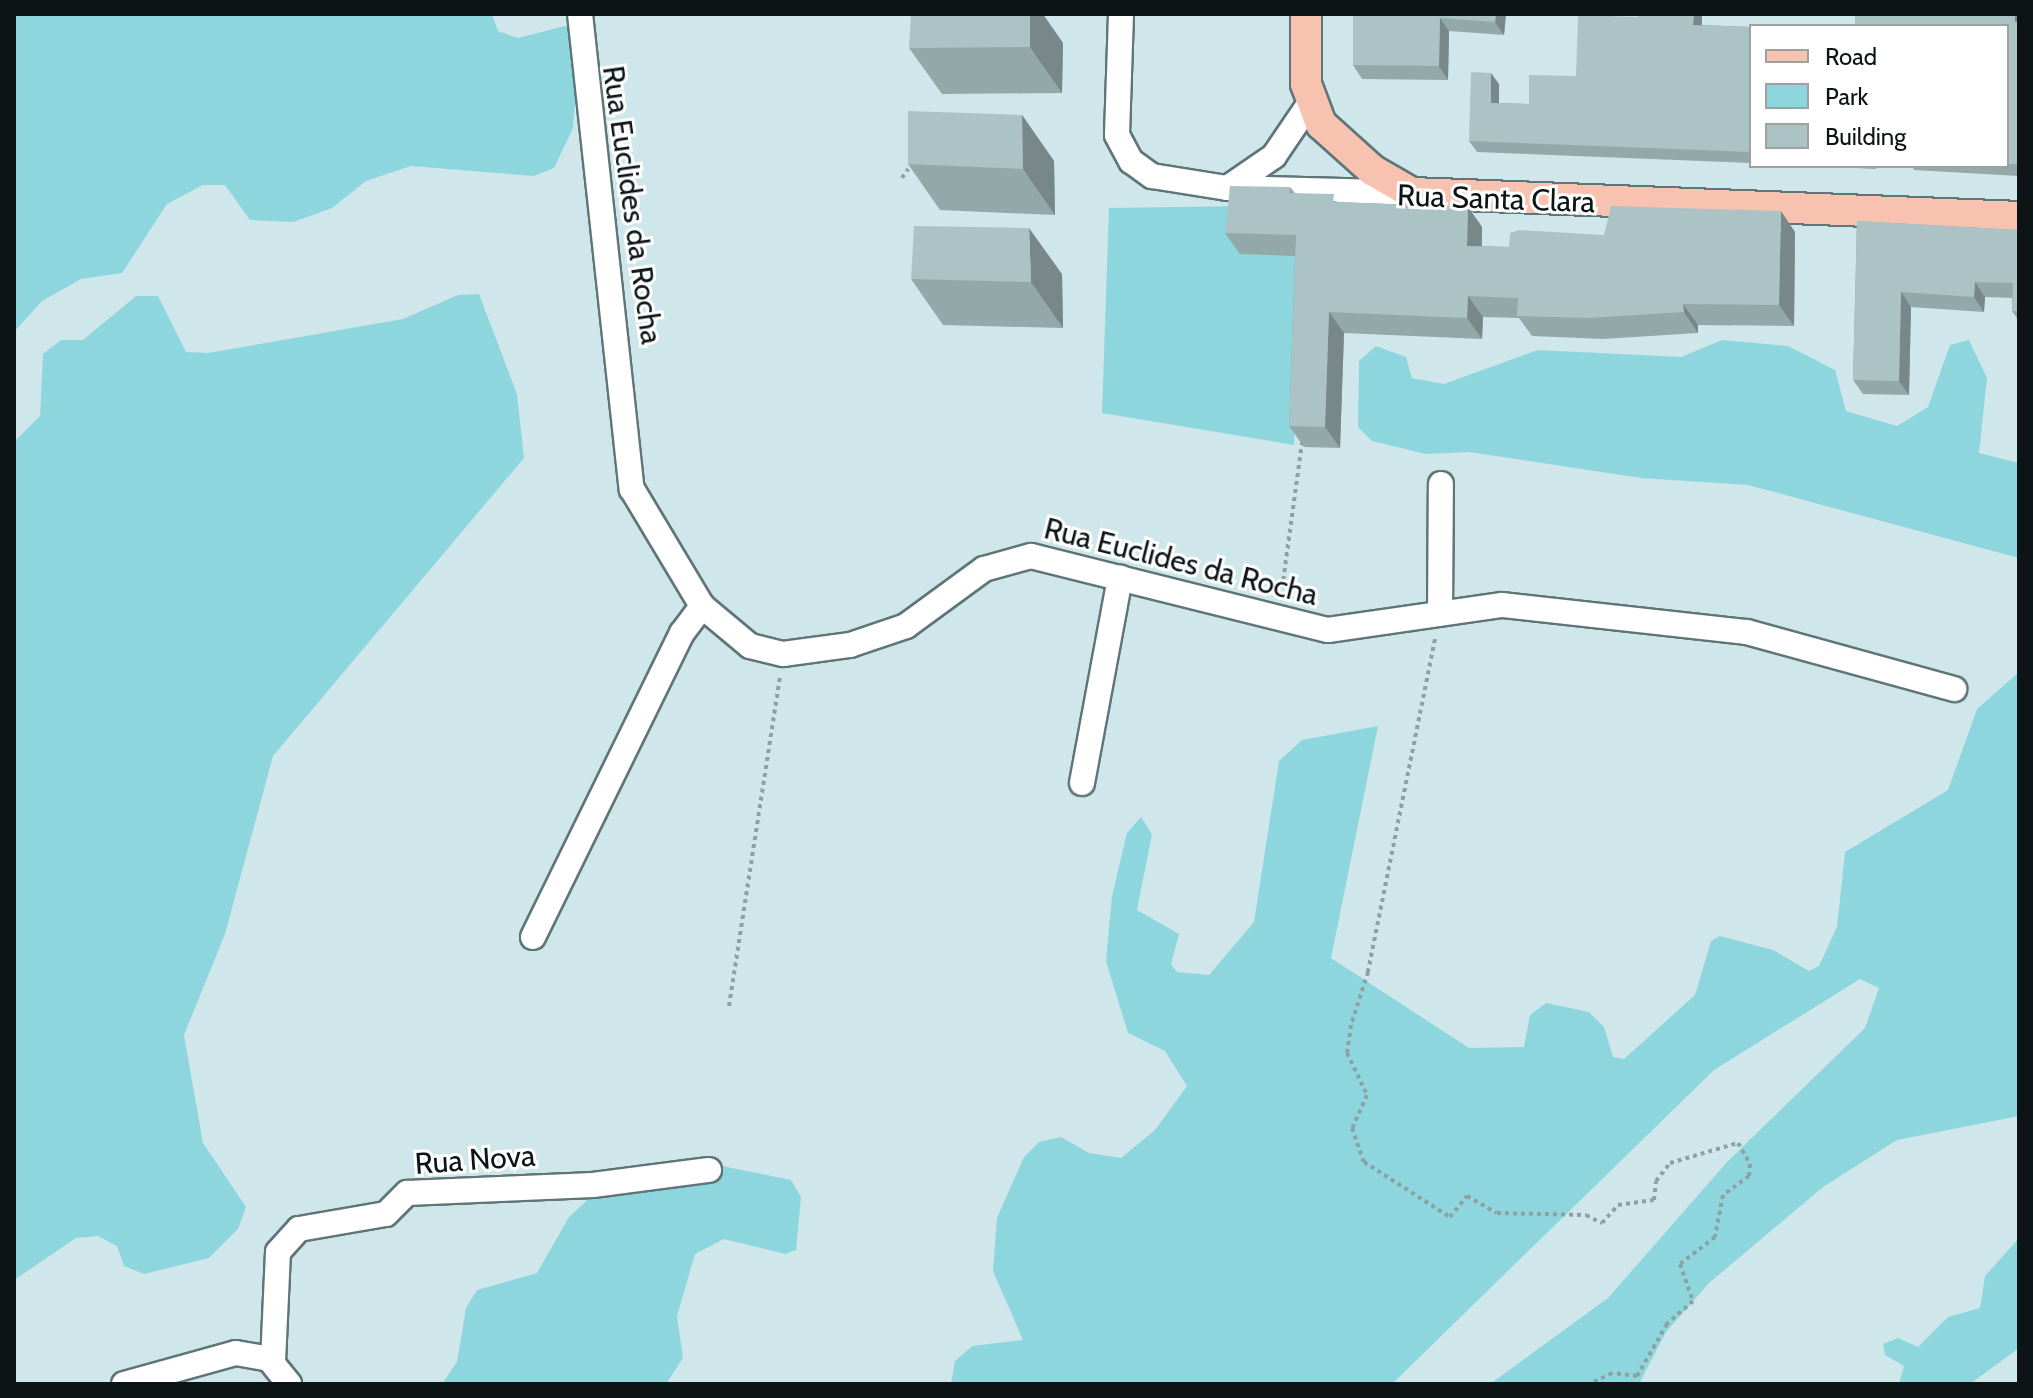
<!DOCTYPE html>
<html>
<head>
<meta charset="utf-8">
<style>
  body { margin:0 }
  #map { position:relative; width:2033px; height:1398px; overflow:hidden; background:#cfe7ea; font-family:Cabin,sans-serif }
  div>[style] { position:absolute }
  .green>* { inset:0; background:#8ed6dd }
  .path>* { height:4px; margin-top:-2px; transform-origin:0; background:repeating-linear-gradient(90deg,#8da0a2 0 4px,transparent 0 8px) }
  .roads { filter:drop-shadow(2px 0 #5f7577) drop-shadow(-2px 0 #5f7577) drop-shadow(0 2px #5f7577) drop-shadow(0 -2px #5f7577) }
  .minor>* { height:24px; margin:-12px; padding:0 12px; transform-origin:12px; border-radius:12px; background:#fff }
  .major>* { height:30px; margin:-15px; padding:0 15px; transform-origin:15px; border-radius:15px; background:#f7c3b0 }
  .wall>* { inset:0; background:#93a8a9 }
  .shaded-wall>* { inset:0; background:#78888a }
  .building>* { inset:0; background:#abc3c5 }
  span { translate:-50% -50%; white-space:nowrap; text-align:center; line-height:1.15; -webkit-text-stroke:6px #fff; paint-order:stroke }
  .street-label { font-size:30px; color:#0c1415 }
  .frame { position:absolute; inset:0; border:16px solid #0c1415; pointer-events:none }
  .legend { position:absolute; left:1749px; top:24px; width:260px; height:144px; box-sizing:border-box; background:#fff; border:2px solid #9ea1a1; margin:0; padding:10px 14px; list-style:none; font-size:24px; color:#0c1415 }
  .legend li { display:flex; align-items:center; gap:16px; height:40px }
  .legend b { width:40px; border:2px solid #9ea1a1 }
</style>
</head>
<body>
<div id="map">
  <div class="green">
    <i style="clip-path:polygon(14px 14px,492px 14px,498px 31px,518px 38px,580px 22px,573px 128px,554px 168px,534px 176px,411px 166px,366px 181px,332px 208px,293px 222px,250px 220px,225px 185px,203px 185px,167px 204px,122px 273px,81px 279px,42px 301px,14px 332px)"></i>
    <i style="clip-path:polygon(1245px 206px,1300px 256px,1294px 445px,1102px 413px,1109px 208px)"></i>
    <i style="clip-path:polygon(479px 294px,517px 394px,524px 458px,273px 756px,225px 934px,184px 1035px,203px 1143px,246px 1207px,238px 1229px,209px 1258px,144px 1274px,124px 1266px,117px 1246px,98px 1236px,76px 1238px,14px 1280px,14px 442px,40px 416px,43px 354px,61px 340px,83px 340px,136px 296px,158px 296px,186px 352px,208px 353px,403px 319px,458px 295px)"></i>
    <i style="clip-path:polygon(1722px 340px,1788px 346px,1835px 370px,1846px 411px,1897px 426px,1928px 407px,1950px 345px,1969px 340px,1987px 378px,1979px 453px,2019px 463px,2019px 558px,1748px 485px,1641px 478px,1469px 452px,1426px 454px,1372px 441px,1358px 427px,1359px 361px,1376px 346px,1406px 357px,1412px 378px,1444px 384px,1538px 350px,1681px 357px)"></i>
    <i style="clip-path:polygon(2019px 672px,2019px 1116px,1897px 1140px,1823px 1187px,1709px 1283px,1666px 1332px,1639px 1384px,1490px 1384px,1608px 1298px,1727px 1162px,1865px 1028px,1879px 988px,1860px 979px,1714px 1070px,1392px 1384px,951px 1384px,955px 1361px,972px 1346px,1023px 1340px,993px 1271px,997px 1218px,1024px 1157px,1039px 1142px,1061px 1137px,1089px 1153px,1121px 1158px,1155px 1130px,1187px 1086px,1165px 1051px,1128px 1033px,1106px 961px,1112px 896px,1127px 833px,1141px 817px,1152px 834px,1137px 910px,1179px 934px,1171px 964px,1177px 972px,1209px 975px,1254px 922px,1279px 761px,1302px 740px,1378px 726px,1331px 958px,1469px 1048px,1524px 1047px,1530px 1015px,1546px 1003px,1589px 1012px,1604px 1027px,1613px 1057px,1624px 1059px,1695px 995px,1711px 941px,1720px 936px,1773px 950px,1809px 971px,1819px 966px,1837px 927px,1845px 852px,1948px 790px,1977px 709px)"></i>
    <i style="clip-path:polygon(717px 1165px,791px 1180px,801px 1197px,796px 1250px,785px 1254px,724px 1239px,695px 1254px,677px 1316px,683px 1358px,666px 1384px,442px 1384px,457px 1362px,466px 1308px,477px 1290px,537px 1273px,569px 1217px,593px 1195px)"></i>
    <i style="clip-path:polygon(2019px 1238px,2019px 1348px,1970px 1384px,1899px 1384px,1904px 1366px,1885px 1355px,1883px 1344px,1898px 1338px,1918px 1347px,1948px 1317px,1980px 1308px,1985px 1276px)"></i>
  </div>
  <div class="path">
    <i style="left:902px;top:178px;width:11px;rotate:-56deg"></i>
    <i style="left:1281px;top:596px;width:155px;rotate:-82.2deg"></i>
    <i style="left:1435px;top:639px;width:340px;rotate:101.4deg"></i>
    <i style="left:1368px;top:972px;width:56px;rotate:107.8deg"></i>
    <i style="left:1351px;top:1025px;width:28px;rotate:98deg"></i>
    <i style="left:1347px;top:1053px;width:47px;rotate:64.5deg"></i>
    <i style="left:1367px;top:1095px;width:36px;rotate:114deg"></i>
    <i style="left:1352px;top:1128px;width:36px;rotate:71deg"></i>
    <i style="left:1364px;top:1162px;width:102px;rotate:32.6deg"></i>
    <i style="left:1450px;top:1217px;width:27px;rotate:-51deg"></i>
    <i style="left:1467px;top:1196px;width:34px;rotate:30deg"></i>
    <i style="left:1497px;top:1213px;width:89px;rotate:1.3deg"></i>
    <i style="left:1586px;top:1215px;width:18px;rotate:27deg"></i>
    <i style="left:1602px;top:1223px;width:24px;rotate:-48deg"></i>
    <i style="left:1618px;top:1205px;width:36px;rotate:-8deg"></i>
    <i style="left:1654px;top:1200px;width:19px;rotate:-84deg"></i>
    <i style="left:1656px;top:1181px;width:23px;rotate:-52deg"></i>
    <i style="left:1670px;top:1163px;width:71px;rotate:-16.4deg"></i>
    <i style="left:1738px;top:1143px;width:24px;rotate:60deg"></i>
    <i style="left:1750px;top:1164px;width:12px;rotate:95deg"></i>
    <i style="left:1749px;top:1176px;width:32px;rotate:144deg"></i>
    <i style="left:1723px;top:1195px;width:43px;rotate:100.8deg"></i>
    <i style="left:1715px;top:1237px;width:44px;rotate:142.4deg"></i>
    <i style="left:1680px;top:1264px;width:39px;rotate:71deg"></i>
    <i style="left:1693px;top:1301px;width:35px;rotate:139deg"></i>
    <i style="left:1667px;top:1324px;width:60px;rotate:120deg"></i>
    <i style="left:1637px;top:1376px;width:25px;rotate:-173deg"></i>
    <i style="left:1612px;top:1373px;width:25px;rotate:154deg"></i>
    <i style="left:729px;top:1006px;width:334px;rotate:-81.2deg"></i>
  </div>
  <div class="roads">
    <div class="minor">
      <i style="left:580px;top:14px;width:478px;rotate:83.8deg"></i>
      <i style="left:632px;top:489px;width:136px;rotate:59.1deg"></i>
      <i style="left:702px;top:606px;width:62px;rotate:39.8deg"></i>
      <i style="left:750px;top:646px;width:34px;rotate:14deg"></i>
      <i style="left:783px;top:654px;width:68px;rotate:-7.7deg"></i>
      <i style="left:850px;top:645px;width:59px;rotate:-18.7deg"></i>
      <i style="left:906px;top:626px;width:97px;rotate:-36.2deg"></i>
      <i style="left:984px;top:569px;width:49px;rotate:-15.5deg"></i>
      <i style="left:1031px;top:556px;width:306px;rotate:14deg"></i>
      <i style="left:1328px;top:630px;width:176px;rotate:-8.2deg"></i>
      <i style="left:1502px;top:605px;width:246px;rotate:6.3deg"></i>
      <i style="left:1747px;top:632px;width:215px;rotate:15.4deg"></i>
      <i style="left:1121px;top:14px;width:121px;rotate:91.9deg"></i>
      <i style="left:1117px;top:135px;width:30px;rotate:62deg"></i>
      <i style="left:1131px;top:161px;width:26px;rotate:36deg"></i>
      <i style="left:1152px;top:176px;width:76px;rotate:9.1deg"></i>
      <i style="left:1227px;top:188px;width:185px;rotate:1.5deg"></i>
      <i style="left:1229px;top:187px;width:55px;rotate:-34.6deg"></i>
      <i style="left:1274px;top:156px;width:64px;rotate:-55.8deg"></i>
      <i style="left:1440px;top:613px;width:129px;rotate:-89.6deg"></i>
      <i style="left:1082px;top:783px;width:209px;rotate:-79.5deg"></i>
      <i style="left:533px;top:937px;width:339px;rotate:-63.9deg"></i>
      <i style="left:682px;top:633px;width:34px;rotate:-53deg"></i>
      <i style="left:273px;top:1362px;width:110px;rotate:-87.4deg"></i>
      <i style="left:278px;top:1252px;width:31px;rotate:-48deg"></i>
      <i style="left:299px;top:1229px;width:88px;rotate:-9.8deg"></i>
      <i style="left:386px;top:1214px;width:30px;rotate:-45deg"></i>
      <i style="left:407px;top:1193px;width:186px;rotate:-2.5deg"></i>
      <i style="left:593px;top:1185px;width:117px;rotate:-7.4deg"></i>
      <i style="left:124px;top:1384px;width:116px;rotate:-15.5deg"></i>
      <i style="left:236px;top:1353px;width:34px;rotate:10deg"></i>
      <i style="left:269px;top:1359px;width:32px;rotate:51deg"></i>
    </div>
    <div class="major">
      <i style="left:1306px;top:14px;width:70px;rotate:90deg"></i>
      <i style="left:1306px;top:84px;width:43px;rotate:69.4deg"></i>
      <i style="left:1321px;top:124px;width:69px;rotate:42deg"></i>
      <i style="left:1372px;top:170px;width:46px;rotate:29.9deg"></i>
      <i style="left:1412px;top:193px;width:607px;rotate:2.26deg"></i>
    </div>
  </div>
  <div class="wall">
    <i style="clip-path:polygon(1353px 14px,1506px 14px,1504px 35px,1449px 31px,1448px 80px,1362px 79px,1353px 65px)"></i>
    <i style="clip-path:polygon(1855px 14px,1911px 14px,1912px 16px,2019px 14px,2019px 176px,1914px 170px,1912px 166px,2007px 166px,2007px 26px)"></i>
    <i style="clip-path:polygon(1702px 15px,1702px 25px,1751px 27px,1751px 163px,1477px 152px,1469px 141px,1499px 84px,1499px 103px,1529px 104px,1576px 76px,1638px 17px)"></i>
    <i style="clip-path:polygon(1063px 43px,1062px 93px,942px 94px,909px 48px)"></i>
    <i style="clip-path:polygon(1022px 115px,1054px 161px,1055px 215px,940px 210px,908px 164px)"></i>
    <i style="clip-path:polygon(1814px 166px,1877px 166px,1876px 169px)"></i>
    <i style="clip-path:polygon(1290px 187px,1295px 193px,1339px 202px,1468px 207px,1482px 227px,1482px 246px,1509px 247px,1604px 235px,1795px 232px,1794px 326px,1698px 325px,1698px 333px,1603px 339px,1532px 336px,1519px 318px,1483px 317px,1482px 339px,1344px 333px,1340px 448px,1304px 447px,1289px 426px,1295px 256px,1240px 254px,1225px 233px)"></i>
    <i style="clip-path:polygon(1857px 221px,2019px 230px,2019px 321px,2012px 311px,2012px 298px,1985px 297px,1984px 312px,1911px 307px,1909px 395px,1863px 394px,1853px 380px)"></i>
    <i style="clip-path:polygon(1062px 274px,1063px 328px,943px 325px,911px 279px)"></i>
  </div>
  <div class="shaded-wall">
    <i style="clip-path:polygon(1030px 14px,1043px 14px,1063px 43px,1062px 93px,1030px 47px)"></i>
    <i style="clip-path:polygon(1496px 14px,1506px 14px,1504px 35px,1495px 22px)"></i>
    <i style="clip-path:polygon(1694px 14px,1702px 15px,1701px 36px,1693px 25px)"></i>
    <i style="clip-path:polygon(2015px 14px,2019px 14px,2019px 28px,2015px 22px)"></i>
    <i style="clip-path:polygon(1440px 18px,1449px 31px,1448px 80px,1439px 66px)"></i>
    <i style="clip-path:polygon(1491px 73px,1499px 84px,1499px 114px,1491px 103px)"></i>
    <i style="clip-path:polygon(1022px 115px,1054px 161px,1055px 215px,1023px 169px)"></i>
    <i style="clip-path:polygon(1468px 207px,1482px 227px,1481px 266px,1467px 246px)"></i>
    <i style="clip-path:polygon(1781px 211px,1795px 232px,1794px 326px,1779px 305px)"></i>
    <i style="clip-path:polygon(1029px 228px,1062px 274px,1063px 328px,1031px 282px)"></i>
    <i style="clip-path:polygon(1975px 282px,1985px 297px,1984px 312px,1974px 297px)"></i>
    <i style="clip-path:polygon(1901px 292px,1911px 307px,1909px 395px,1899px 381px)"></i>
    <i style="clip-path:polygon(1468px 296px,1483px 317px,1482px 339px,1467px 318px)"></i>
    <i style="clip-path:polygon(1683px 304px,1698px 325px,1698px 333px,1684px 312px)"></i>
    <i style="clip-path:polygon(1329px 312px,1344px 333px,1340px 448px,1325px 427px)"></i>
  </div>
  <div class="building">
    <i style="clip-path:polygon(911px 14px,1030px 14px,1030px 47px,909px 48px)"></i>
    <i style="clip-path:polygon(1353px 14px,1496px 14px,1495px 22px,1440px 18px,1439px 66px,1353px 65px)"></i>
    <i style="clip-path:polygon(1638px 14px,1694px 14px,1693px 25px,1751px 27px,1751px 152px,1469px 141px,1471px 72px,1491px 73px,1491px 103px,1529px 104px,1529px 75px,1576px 76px,1578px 15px,1638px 17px)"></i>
    <i style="clip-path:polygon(1855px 14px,1907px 14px,1907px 16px,1937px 14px,2015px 14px,2015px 22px,2019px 22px,2019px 164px,2007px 164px,2007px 26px,1855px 26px)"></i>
    <i style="clip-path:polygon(908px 111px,1022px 115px,1023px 169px,908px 164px)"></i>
    <i style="clip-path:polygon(1230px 186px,1290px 187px,1289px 193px,1334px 194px,1333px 202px,1468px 207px,1467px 246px,1509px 247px,1510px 233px,1519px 230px,1604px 235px,1611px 206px,1781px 211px,1779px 305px,1683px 304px,1684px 312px,1589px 318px,1517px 316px,1518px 298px,1468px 296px,1467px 318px,1329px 312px,1325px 427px,1289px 426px,1296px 235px,1225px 233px)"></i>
    <i style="clip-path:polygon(1857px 221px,2019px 230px,2019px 311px,2012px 311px,2013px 283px,1975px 282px,1974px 297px,1901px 292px,1899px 381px,1853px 380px)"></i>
    <i style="clip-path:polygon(914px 226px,1029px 228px,1031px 282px,911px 279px)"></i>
  </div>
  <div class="street-label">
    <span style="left:1496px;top:199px;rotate:2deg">Rua Santa Clara</span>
    <span style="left:632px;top:205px;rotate:82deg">Rua Euclides da Rocha</span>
    <span style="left:1181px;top:562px;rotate:14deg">Rua Euclides da Rocha</span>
    <span style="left:475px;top:1160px;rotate:-4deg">Rua Nova</span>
  </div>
  <div class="frame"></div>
  <ul class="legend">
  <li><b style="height:10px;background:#f7c3b0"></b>Road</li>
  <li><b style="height:22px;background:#8ed6dd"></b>Park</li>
  <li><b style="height:22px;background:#abc3c5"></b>Building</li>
  </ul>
</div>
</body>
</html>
